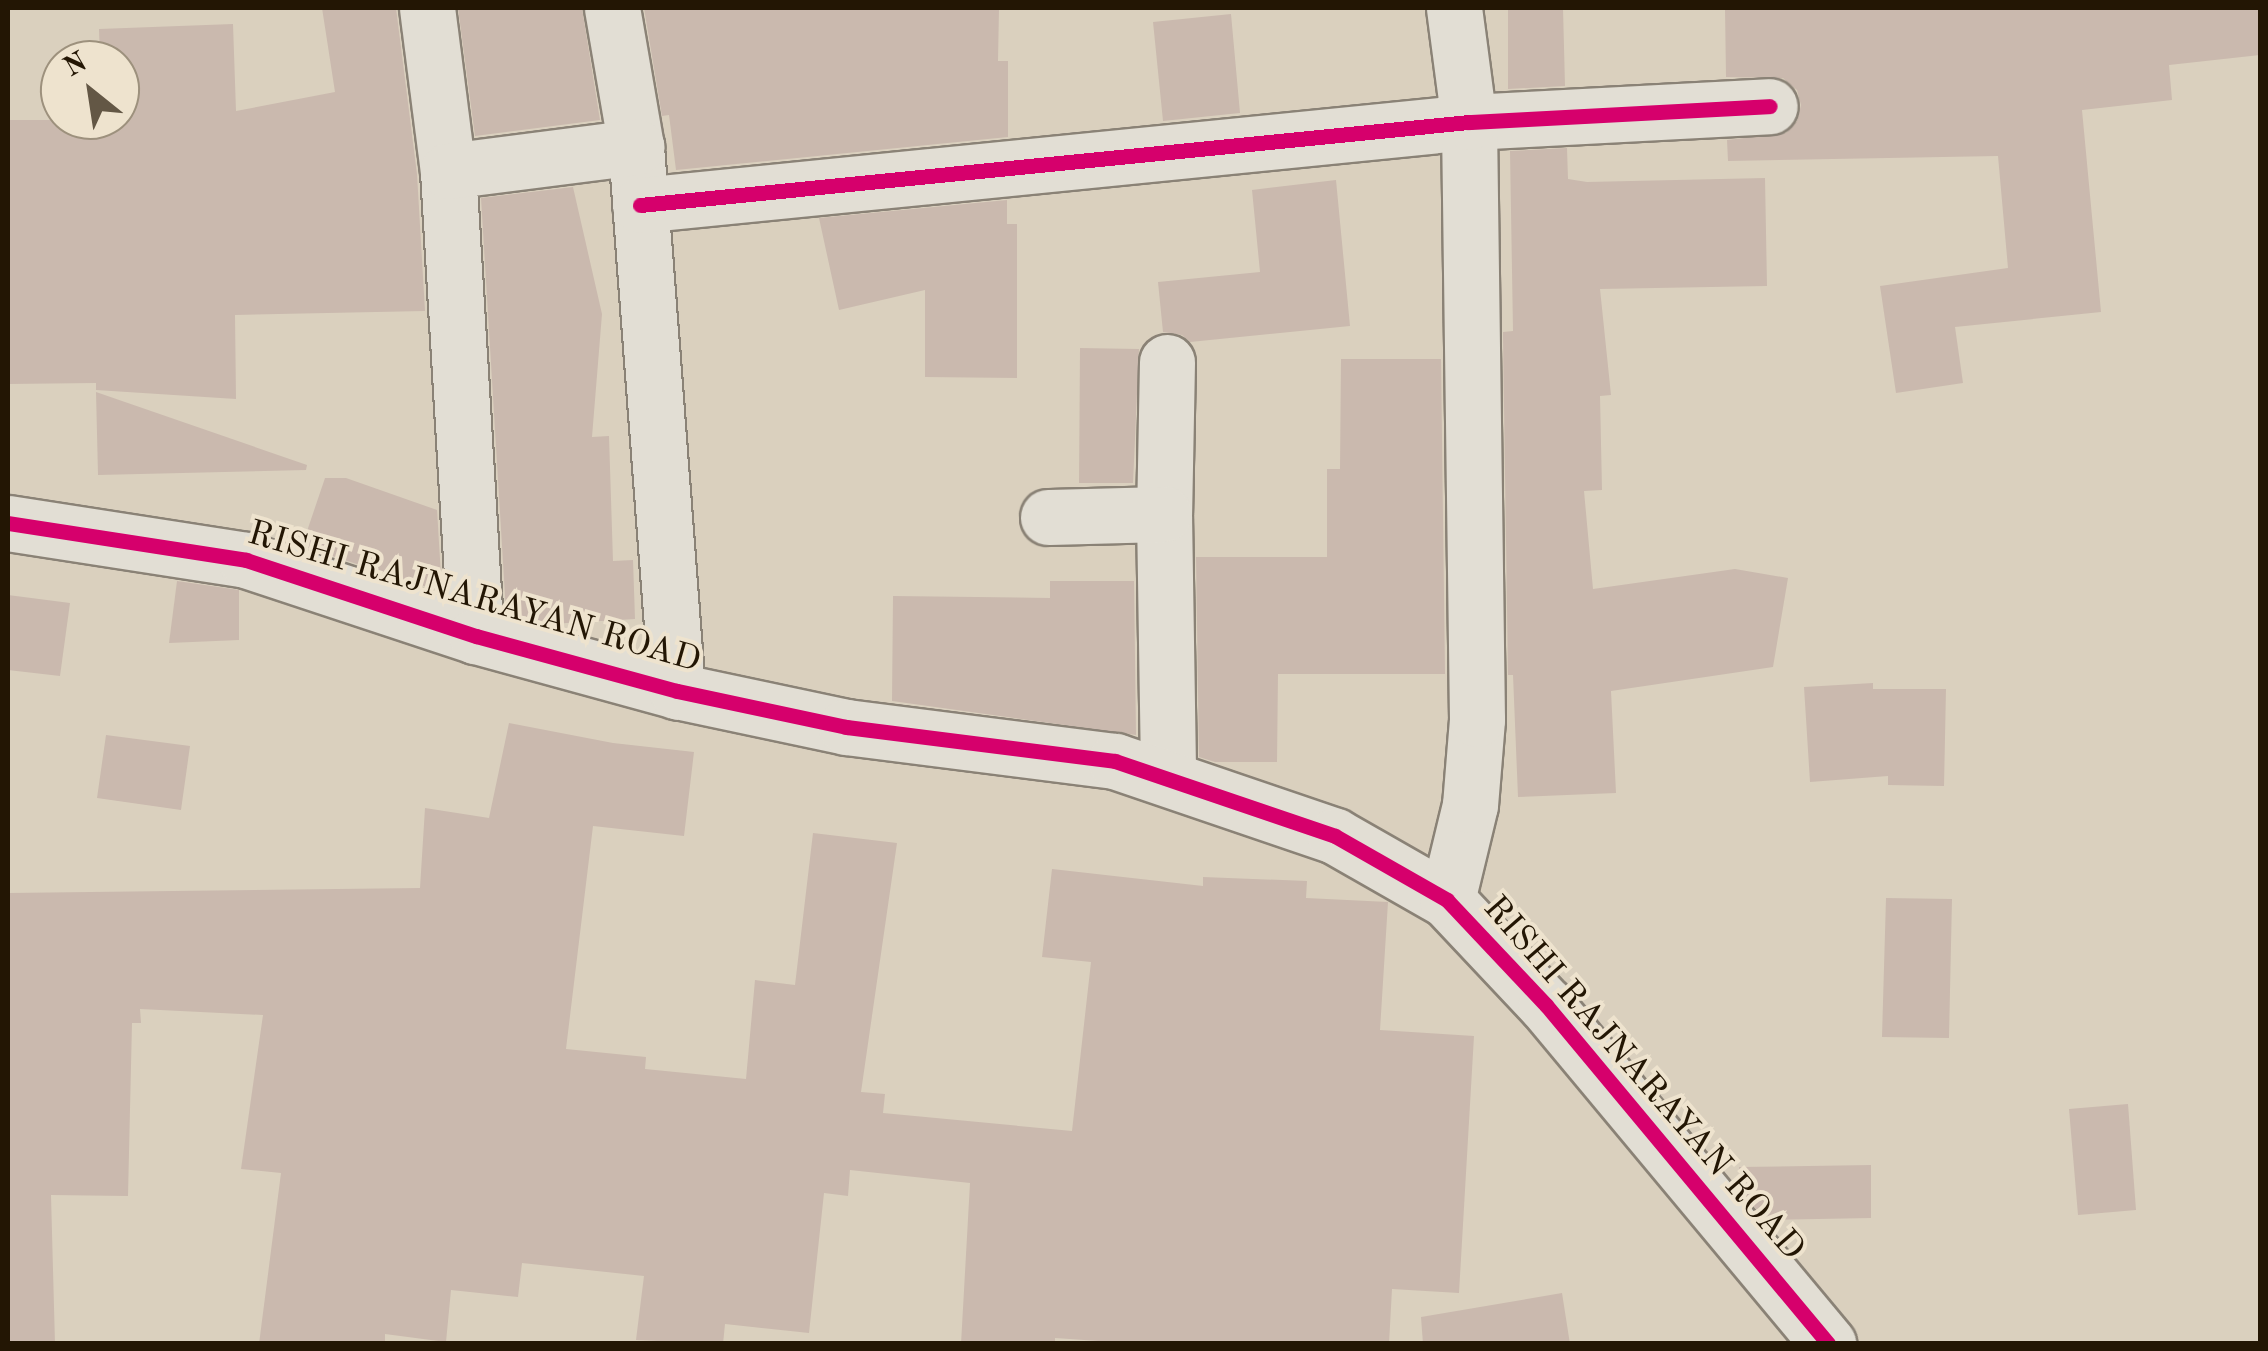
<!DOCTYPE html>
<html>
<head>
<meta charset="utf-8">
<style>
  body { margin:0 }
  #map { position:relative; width:2268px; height:1351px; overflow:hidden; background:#dad0be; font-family:"Old Standard TT",serif }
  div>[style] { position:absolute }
  .building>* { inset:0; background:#cab9ae }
  .roads { filter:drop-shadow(2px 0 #8a8276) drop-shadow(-2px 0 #8a8276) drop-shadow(0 2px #8a8276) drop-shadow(0 -2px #8a8276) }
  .minor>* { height:55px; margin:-27.5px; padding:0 27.5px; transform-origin:27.5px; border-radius:27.5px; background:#e2ded4 }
  .cycleway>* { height:15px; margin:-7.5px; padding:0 7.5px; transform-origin:7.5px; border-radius:7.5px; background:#d6006c }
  span { translate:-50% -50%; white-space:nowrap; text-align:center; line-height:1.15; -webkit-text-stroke:8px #eee3ce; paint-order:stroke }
  .street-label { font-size:35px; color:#231604 }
  .frame { position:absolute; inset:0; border:10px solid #231604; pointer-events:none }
  .north { position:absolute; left:40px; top:40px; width:100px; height:100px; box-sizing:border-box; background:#eee3ce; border:2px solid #9d917d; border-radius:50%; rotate:330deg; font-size:28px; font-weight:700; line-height:40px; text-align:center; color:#231604 }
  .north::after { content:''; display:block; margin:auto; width:35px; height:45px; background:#635745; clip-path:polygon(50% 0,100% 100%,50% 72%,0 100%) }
</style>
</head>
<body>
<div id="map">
  <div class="building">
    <i style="clip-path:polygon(322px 8px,396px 8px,417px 174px,425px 311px,235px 315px,236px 399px,96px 390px,96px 383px,8px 384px,8px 120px,120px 120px,120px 60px,100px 60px,99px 29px,233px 24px,236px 111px,335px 92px)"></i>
    <i style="clip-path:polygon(458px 8px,582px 8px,600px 120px,475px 136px)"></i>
    <i style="clip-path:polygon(644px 8px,999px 8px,998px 61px,1008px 61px,1008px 137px,676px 170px,669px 115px,662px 116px)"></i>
    <i style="clip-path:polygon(1508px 8px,1563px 8px,1565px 86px,1508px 89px)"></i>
    <i style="clip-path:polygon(1725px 8px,2260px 8px,2260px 55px,2169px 65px,2172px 100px,2082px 110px,2101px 312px,1955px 327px,1963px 383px,1896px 393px,1880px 286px,2008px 268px,1998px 156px,1728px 161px,1727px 140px,1786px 133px,1797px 121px,1801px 105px,1797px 90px,1783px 78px,1726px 77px)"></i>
    <i style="clip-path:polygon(1231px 14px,1240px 113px,1163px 121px,1153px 22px)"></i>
    <i style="clip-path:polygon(1567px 148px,1568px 179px,1587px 182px,1765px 178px,1767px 286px,1600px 289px,1611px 395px,1600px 396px,1602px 490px,1584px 491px,1593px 589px,1735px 569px,1788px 578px,1773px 667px,1611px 691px,1616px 793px,1518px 797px,1513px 675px,1508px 675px,1503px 337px,1503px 332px,1513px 331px,1510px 151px)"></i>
    <i style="clip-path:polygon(1336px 180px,1350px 326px,1190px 342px,1182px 335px,1163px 332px,1158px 282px,1260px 272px,1252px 190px)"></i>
    <i style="clip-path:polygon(573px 187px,602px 314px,592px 437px,609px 436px,613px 561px,633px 560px,635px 619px,550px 624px,506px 612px,481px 198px)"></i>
    <i style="clip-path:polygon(1007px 200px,1007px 224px,1017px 224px,1017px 378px,925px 377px,925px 290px,839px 310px,819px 218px)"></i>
    <i style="clip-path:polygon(1080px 348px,1139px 349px,1133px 483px,1079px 483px)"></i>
    <i style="clip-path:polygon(1341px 359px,1441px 359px,1445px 674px,1278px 674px,1277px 762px,1215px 762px,1199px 757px,1196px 557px,1327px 557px,1327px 469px,1340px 469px)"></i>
    <i style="clip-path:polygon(96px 392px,307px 465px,306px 470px,98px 475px)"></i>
    <i style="clip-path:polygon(325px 478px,346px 478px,437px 510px,442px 592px,302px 546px)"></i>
    <i style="clip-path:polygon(177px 581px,239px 590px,239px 640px,169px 643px)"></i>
    <i style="clip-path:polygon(1050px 581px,1134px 581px,1136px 735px,892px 701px,893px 596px,1050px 598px)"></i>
    <i style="clip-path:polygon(8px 595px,70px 603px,60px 676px,8px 670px)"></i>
    <i style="clip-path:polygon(1873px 683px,1873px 689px,1946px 689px,1944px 786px,1888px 785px,1888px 776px,1810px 782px,1804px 687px)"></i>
    <i style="clip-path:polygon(509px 723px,613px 743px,694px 752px,684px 836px,593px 826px,566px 1049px,646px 1057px,645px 1069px,746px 1079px,755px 980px,795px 985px,813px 833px,897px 843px,861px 1092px,885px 1094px,883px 1113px,1072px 1131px,1091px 962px,1042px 957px,1052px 869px,1203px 886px,1203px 877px,1307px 881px,1306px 898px,1388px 902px,1380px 1030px,1474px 1036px,1459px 1293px,1392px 1289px,1389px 1344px,1142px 1344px,1055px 1338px,1055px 1344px,961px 1344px,970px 1183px,850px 1170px,848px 1196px,824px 1193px,809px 1333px,725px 1324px,723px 1344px,636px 1340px,644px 1276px,522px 1263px,518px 1297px,451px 1290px,446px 1342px,385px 1334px,385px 1344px,259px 1344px,281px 1173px,241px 1169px,263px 1015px,140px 1009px,141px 1023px,132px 1023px,128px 1196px,51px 1195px,55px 1344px,8px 1344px,8px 893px,420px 888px,425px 808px,489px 818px)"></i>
    <i style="clip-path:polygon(106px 735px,190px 746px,181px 810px,97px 798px)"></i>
    <i style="clip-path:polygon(1886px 898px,1952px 899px,1949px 1038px,1882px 1037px)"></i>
    <i style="clip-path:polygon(2128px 1104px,2136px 1210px,2078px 1215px,2069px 1109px)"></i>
    <i style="clip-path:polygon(1871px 1165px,1871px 1218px,1765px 1220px,1739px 1188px,1739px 1167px)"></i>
    <i style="clip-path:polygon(1562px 1293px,1570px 1344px,1423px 1344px,1421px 1317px)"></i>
  </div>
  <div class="roads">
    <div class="minor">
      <i style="left:427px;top:8px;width:164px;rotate:82.7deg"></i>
      <i style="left:448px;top:171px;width:466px;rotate:86.6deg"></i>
      <i style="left:612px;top:8px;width:141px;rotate:80.2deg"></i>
      <i style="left:636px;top:147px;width:546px;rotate:85.69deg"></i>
      <i style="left:448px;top:171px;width:190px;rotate:-7.3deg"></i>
      <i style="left:640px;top:205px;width:833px;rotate:-5.72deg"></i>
      <i style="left:1469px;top:122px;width:301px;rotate:-3deg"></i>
      <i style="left:1167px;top:362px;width:152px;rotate:91.1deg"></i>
      <i style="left:1164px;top:514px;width:261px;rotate:89.1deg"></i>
      <i style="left:1048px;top:517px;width:116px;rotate:-1.5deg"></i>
      <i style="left:8px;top:523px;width:241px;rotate:8.8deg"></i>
      <i style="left:246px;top:560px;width:242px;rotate:18.3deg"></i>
      <i style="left:476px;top:636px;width:208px;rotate:15.3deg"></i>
      <i style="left:677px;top:691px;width:173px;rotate:12deg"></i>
      <i style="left:846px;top:727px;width:271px;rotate:7.2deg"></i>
      <i style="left:1115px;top:761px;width:232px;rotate:18.8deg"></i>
      <i style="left:1335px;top:836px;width:129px;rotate:29.7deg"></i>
      <i style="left:1447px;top:900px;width:144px;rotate:46.7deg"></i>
      <i style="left:1546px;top:1005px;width:441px;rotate:50.2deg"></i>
      <i style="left:1447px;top:900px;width:98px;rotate:-76.4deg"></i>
      <i style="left:1470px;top:805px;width:86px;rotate:-85.3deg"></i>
      <i style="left:1477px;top:719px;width:597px;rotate:-90.77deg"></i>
      <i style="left:1469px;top:122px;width:115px;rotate:-97.5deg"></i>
    </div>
  </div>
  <div class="cycleway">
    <i style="left:640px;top:205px;width:833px;rotate:-5.72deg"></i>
    <i style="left:1469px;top:122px;width:301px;rotate:-3deg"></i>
    <i style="left:8px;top:523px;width:241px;rotate:8.8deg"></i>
    <i style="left:246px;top:560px;width:242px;rotate:18.3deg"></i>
    <i style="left:476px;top:636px;width:208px;rotate:15.3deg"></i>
    <i style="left:677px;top:691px;width:173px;rotate:12deg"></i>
    <i style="left:846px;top:727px;width:271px;rotate:7.2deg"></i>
    <i style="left:1115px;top:761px;width:232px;rotate:18.8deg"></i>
    <i style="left:1335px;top:836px;width:129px;rotate:29.7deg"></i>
    <i style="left:1447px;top:900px;width:144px;rotate:46.7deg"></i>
    <i style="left:1546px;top:1005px;width:441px;rotate:50.2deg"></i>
  </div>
  <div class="street-label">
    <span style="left:474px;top:598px;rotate:16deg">RISHI RAJNARAYAN ROAD</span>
    <span style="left:1643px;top:1079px;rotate:49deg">RISHI RAJNARAYAN ROAD</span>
  </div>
  <div class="frame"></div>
  <div class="north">N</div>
</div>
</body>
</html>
